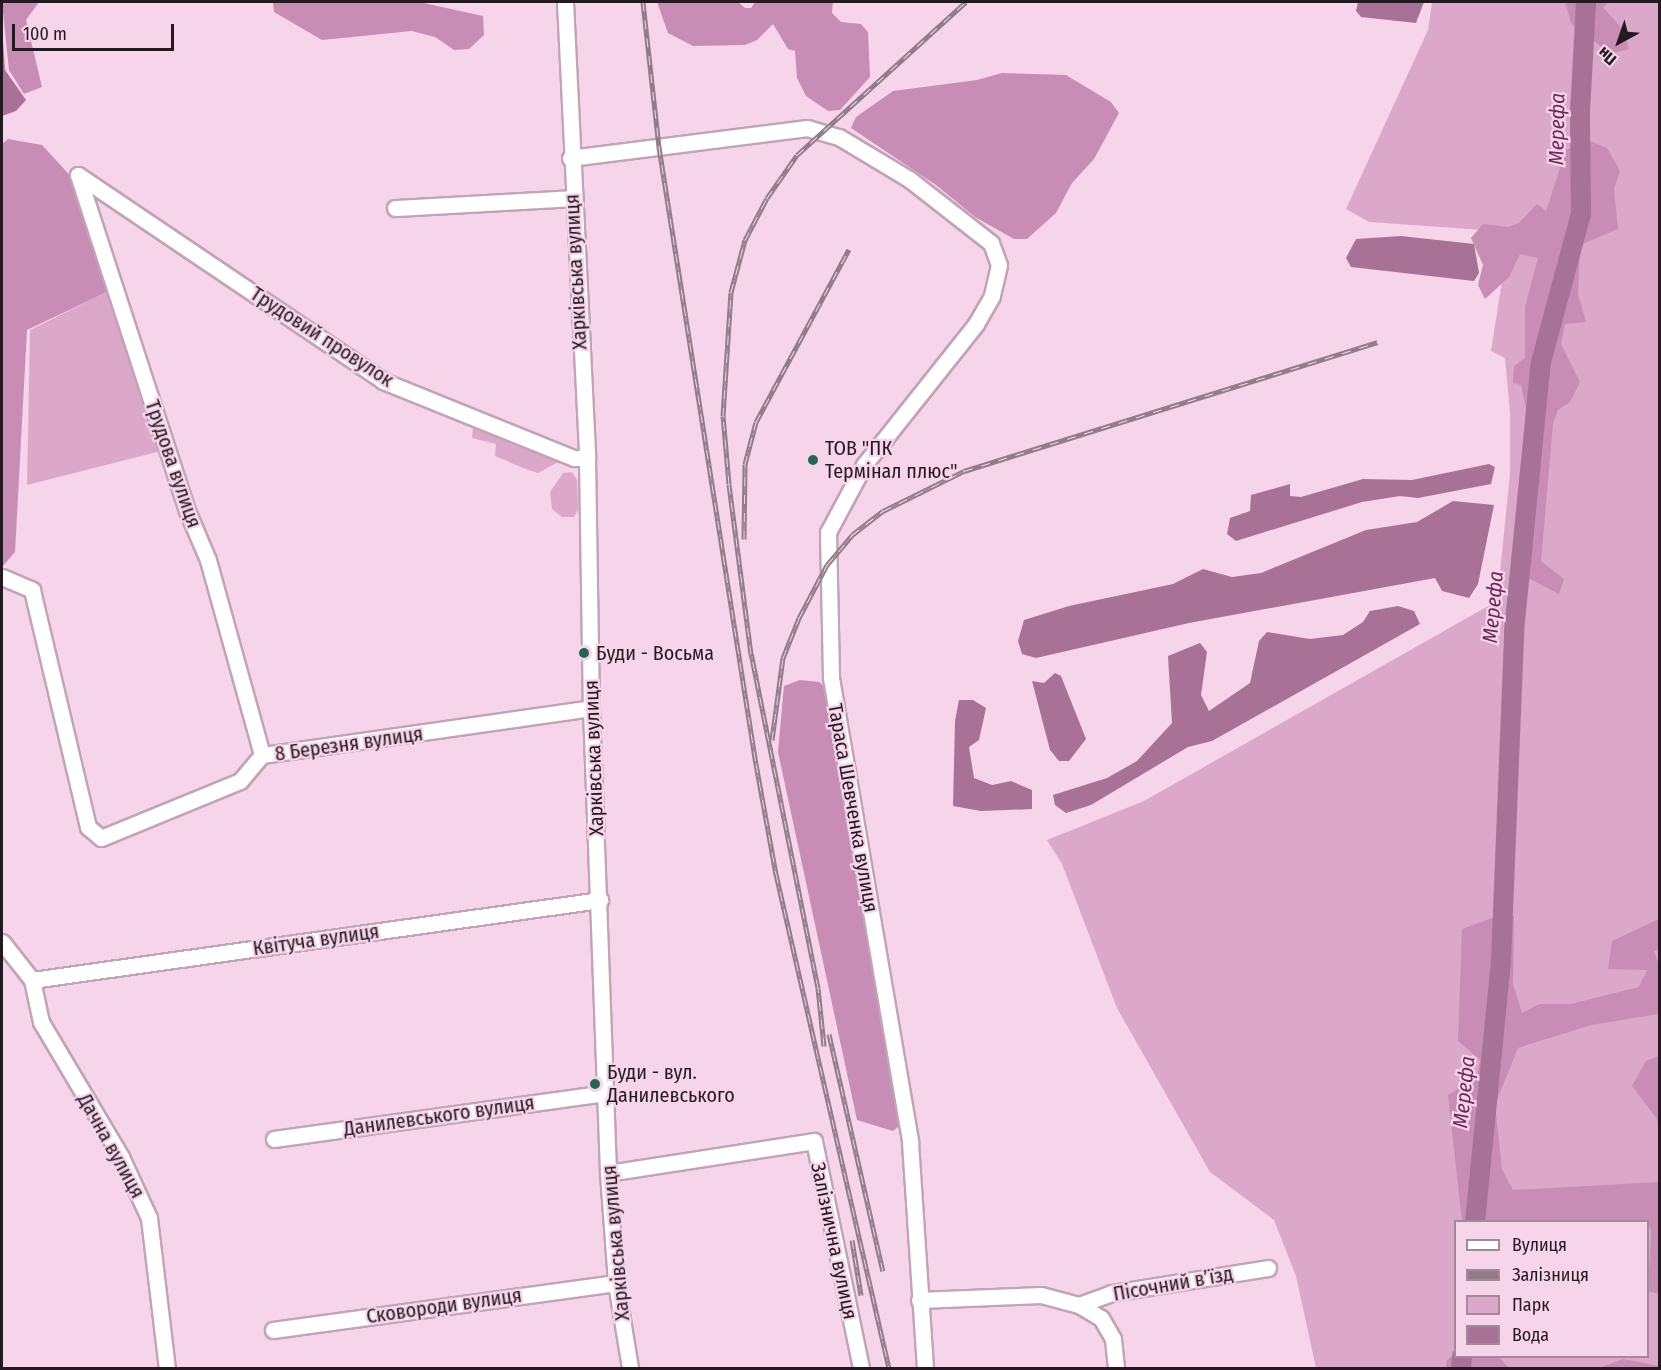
<!DOCTYPE html>
<html>
<head>
<meta charset="utf-8">
<style>
  body { margin:0 }
  #map { position:relative; width:1661px; height:1370px; overflow:hidden; background:#f6d5ea; font-family:"Fira Sans Condensed",sans-serif }
  div>[style] { position:absolute }
  .green>* { inset:0; background:#dca8ca }
  .forest>* { inset:0; background:#c78db4 }
  .water>* { inset:0; background:#a87196 }
  .river>* { height:20px; margin:-10px; padding:0 10px; transform-origin:10px; border-radius:10px; background:#a87196 }
  .roads { filter:drop-shadow(2px 0 #c2a3b7) drop-shadow(-2px 0 #c2a3b7) drop-shadow(0 2px #c2a3b7) drop-shadow(0 -2px #c2a3b7) }
  .minor>* { height:15px; margin:-7.5px; padding:0 7.5px; transform-origin:7.5px; border-radius:7.5px; background:#fff }
  .rail>* { height:5px; margin-top:-2.5px; transform-origin:0; background:repeating-linear-gradient(90deg,#f6d5ea 0 9px,#937c8a 0 18px); box-sizing:border-box; border-block:2px solid #937c8a }
  .dots>* { width:16px; height:16px; translate:-50% -50%; box-sizing:border-box; border:3px solid #f6d5ea; border-radius:50% }
  span { translate:-50% -50%; white-space:nowrap; text-align:center; line-height:1.15; -webkit-text-stroke:4.5px #f6d5ea; paint-order:stroke }
  .street-label { font-size:20px; color:#251921 }
  .poi-label { font-size:20px; color:#251921 }
  .left { translate:0 -50%; text-align:left }
  .water-label { font-size:21px; color:#6d285b; font-style:italic }
  .frame { position:absolute; inset:0; border:3px solid #251921; pointer-events:none }
  .legend { position:absolute; left:1454px; top:1220px; width:195px; height:138px; box-sizing:border-box; background:#f6d5ea; border:2px solid #a28a9a; margin:0; padding:8px 10px; list-style:none; font-size:18px; color:#251921 }
  .legend li { display:flex; align-items:center; gap:12px; height:30px }
  .legend b { width:30px; border:2px solid #a28a9a }
  .north { position:absolute; left:1589px; top:12px; width:60px; height:60px; -webkit-text-stroke:4px #f6d5ea; paint-order:stroke; rotate:220deg; font-size:16px; font-weight:700; line-height:24px; text-align:center; color:#251921 }
  .north::after { content:''; display:block; margin:auto; width:21px; height:27px; background:#251921; clip-path:polygon(50% 0,100% 100%,50% 72%,0 100%) }
  .scale { position:absolute; left:12px; top:24px; width:162px; height:27px; box-sizing:border-box; border:3px solid #251921; border-top:0; padding-left:8px; font-size:18px; line-height:21px; white-space:nowrap; color:#251921; -webkit-text-stroke:4px #f6d5ea; paint-order:stroke }
</style>
</head>
<body>
<div id="map">
  <div class="green">
    <i style="clip-path:polygon(evenodd,1432px 2px,1659px 2px,1659px 1368px,1316px 1368px,1296px 1276px,1274px 1220px,1210px 1172px,1117px 1008px,1062px 864px,1047px 840px,1144px 801px,1497px 601px,1510px 474px,1510px 412px,1505px 358px,1491px 351px,1506px 256px,1483px 230px,1369px 222px,1346px 209px,1428px 30px,1432px 2px,1456px 1222px,1648px 1222px,1648px 1356px,1456px 1356px,1456px 1222px)"></i>
    <i style="clip-path:polygon(109px 291px,161px 451px,27px 485px,30px 330px)"></i>
    <i style="clip-path:polygon(473px 426px,512px 439px,560px 461px,538px 473px,528px 470px,495px 456px,496px 444px,472px 438px)"></i>
    <i style="clip-path:polygon(572px 472px,577px 480px,578px 510px,574px 517px,562px 517px,552px 509px,550px 492px,563px 473px)"></i>
  </div>
  <div class="forest">
    <i style="clip-path:polygon(2px 2px,39px 2px,26px 20px,42px 87px,24px 94px,9px 70px)"></i>
    <i style="clip-path:polygon(273px 2px,419px 2px,483px 16px,484px 35px,469px 49px,454px 50px,435px 37px,412px 31px,322px 40px,274px 12px)"></i>
    <i style="clip-path:polygon(657px 2px,738px 2px,745px 8px,751px 8px,755px 2px,833px 2px,832px 13px,841px 22px,861px 24px,868px 32px,870px 77px,840px 110px,828px 111px,806px 96px,797px 78px,795px 51px,788px 49px,773px 24px,757px 40px,745px 45px,693px 46px,668px 33px)"></i>
    <i style="clip-path:polygon(1565px 2px,1609px 2px,1603px 7px,1623px 30px,1629px 49px,1610px 54px,1571px 23px)"></i>
    <i style="clip-path:polygon(1002px 73px,1066px 75px,1111px 102px,1119px 113px,1094px 159px,1072px 183px,1056px 213px,1027px 239px,1014px 239px,975px 217px,936px 185px,851px 128px,856px 117px,893px 91px,977px 80px)"></i>
    <i style="clip-path:polygon(8px 139px,42px 145px,77px 183px,109px 291px,27px 330px,15px 552px,2px 567px,2px 144px)"></i>
    <i style="clip-path:polygon(1590px 141px,1607px 148px,1620px 171px,1614px 189px,1618px 229px,1580px 245px,1578px 294px,1586px 322px,1565px 324px,1561px 344px,1580px 382px,1570px 402px,1558px 410px,1553px 424px,1541px 561px,1564px 579px,1559px 594px,1513px 570px,1527px 413px,1521px 385px,1513px 383px,1514px 366px,1525px 358px,1525px 307px,1538px 258px,1520px 254px,1509px 277px,1485px 299px,1478px 285px,1483px 265px,1471px 238px,1483px 224px,1508px 227px,1519px 223px,1537px 204px,1546px 211px,1566px 150px)"></i>
    <i style="clip-path:polygon(800px 680px,819px 682px,829px 691px,905px 1121px,893px 1131px,857px 1120px,778px 752px,784px 686px)"></i>
    <i style="clip-path:polygon(1514px 916px,1513px 984px,1522px 1013px,1539px 1004px,1571px 1004px,1639px 987px,1647px 970px,1608px 969px,1612px 941px,1659px 919px,1659px 950px,1654px 951px,1659px 965px,1659px 1014px,1591px 1025px,1518px 1048px,1495px 1105px,1502px 1169px,1513px 1190px,1659px 1182px,1659px 1294px,1648px 1291px,1651px 1232px,1648px 1222px,1462px 1221px,1448px 1095px,1477px 1076px,1480px 1060px,1458px 1041px,1462px 929px,1492px 918px)"></i>
    <i style="clip-path:polygon(1659px 1056px,1660px 1056px,1659px 1138px,1657px 1119px,1632px 1086px,1646px 1061px)"></i>
    <i style="clip-path:polygon(1455px 1354px,1499px 1357px,1509px 1368px,1446px 1368px,1447px 1360px)"></i>
    <i style="clip-path:polygon(1623px 1359px,1659px 1366px,1659px 1368px,1599px 1368px)"></i>
  </div>
  <div class="water">
    <i style="clip-path:polygon(1358px 2px,1424px 2px,1416px 23px,1361px 17px,1356px 11px)"></i>
    <i style="clip-path:polygon(2px 27px,5px 70px,26px 100px,16px 111px,2px 116px)"></i>
    <i style="clip-path:polygon(1401px 236px,1474px 244px,1479px 273px,1474px 281px,1351px 267px,1346px 258px,1356px 239px)"></i>
    <i style="clip-path:polygon(1489px 464px,1495px 467px,1491px 484px,1418px 498px,1400px 496px,1362px 502px,1236px 541px,1227px 534px,1230px 518px,1250px 511px,1251px 495px,1290px 484px,1290px 496px,1301px 497px,1363px 479px,1412px 480px)"></i>
    <i style="clip-path:polygon(1453px 501px,1494px 505px,1478px 584px,1469px 598px,1442px 591px,1435px 578px,1189px 623px,1036px 658px,1022px 654px,1018px 641px,1024px 620px,1069px 606px,1173px 584px,1203px 569px,1232px 577px,1261px 573px,1366px 530px,1417px 522px)"></i>
    <i style="clip-path:polygon(1398px 606px,1414px 611px,1420px 624px,1212px 741px,1188px 747px,1091px 805px,1066px 813px,1055px 805px,1053px 795px,1107px 778px,1137px 761px,1172px 723px,1168px 656px,1200px 643px,1207px 652px,1201px 695px,1209px 711px,1250px 683px,1259px 641px,1267px 632px,1310px 639px,1343px 635px,1363px 622px,1370px 611px)"></i>
    <i style="clip-path:polygon(1055px 673px,1061px 676px,1086px 739px,1069px 761px,1059px 761px,1050px 750px,1032px 681px,1044px 683px)"></i>
    <i style="clip-path:polygon(959px 700px,973px 700px,986px 708px,979px 740px,969px 747px,974px 778px,992px 785px,1011px 781px,1032px 790px,1032px 809px,981px 811px,953px 806px,955px 721px)"></i>
  </div>
  <div class="river">
    <i style="left:1475px;top:1222px;width:262px;rotate:-84.3deg"></i>
    <i style="left:1501px;top:961px;width:330px;rotate:-87.7deg"></i>
    <i style="left:1514px;top:631px;width:270px;rotate:-84.3deg"></i>
    <i style="left:1541px;top:362px;width:153px;rotate:-74.9deg"></i>
    <i style="left:1581px;top:214px;width:103px;rotate:-90.6deg"></i>
    <i style="left:1580px;top:111px;width:109px;rotate:-86.8deg"></i>
    <i style="left:1461px;top:1368px;width:12px;rotate:-85deg"></i>
  </div>
  <div class="roads">
    <div class="minor">
      <i style="left:565px;top:2px;width:457px;rotate:87.2deg"></i>
      <i style="left:587px;top:458px;width:250px;rotate:89.1deg"></i>
      <i style="left:591px;top:708px;width:465px;rotate:87.9deg"></i>
      <i style="left:608px;top:1173px;width:110px;rotate:85.8deg"></i>
      <i style="left:616px;top:1283px;width:86px;rotate:80.6deg"></i>
      <i style="left:570px;top:158px;width:239px;rotate:-7.2deg"></i>
      <i style="left:807px;top:128px;width:33px;rotate:16deg"></i>
      <i style="left:839px;top:137px;width:82px;rotate:31deg"></i>
      <i style="left:909px;top:179px;width:104px;rotate:38deg"></i>
      <i style="left:991px;top:243px;width:23px;rotate:70deg"></i>
      <i style="left:999px;top:265px;width:32px;rotate:103deg"></i>
      <i style="left:992px;top:296px;width:32px;rotate:120deg"></i>
      <i style="left:976px;top:324px;width:180px;rotate:128.5deg"></i>
      <i style="left:864px;top:465px;width:76px;rotate:118.2deg"></i>
      <i style="left:828px;top:532px;width:146px;rotate:88.8deg"></i>
      <i style="left:831px;top:678px;width:471px;rotate:80.3deg"></i>
      <i style="left:910px;top:1142px;width:226px;rotate:86.2deg"></i>
      <i style="left:78px;top:175px;width:355px;rotate:72deg"></i>
      <i style="left:188px;top:513px;width:51px;rotate:66.9deg"></i>
      <i style="left:208px;top:560px;width:202px;rotate:74.5deg"></i>
      <i style="left:78px;top:175px;width:368px;rotate:34deg"></i>
      <i style="left:383px;top:381px;width:206px;rotate:22deg"></i>
      <i style="left:574px;top:458px;width:13px"></i>
      <i style="left:395px;top:208px;width:177px;rotate:-3.2deg"></i>
      <i style="left:2px;top:577px;width:33px;rotate:23deg"></i>
      <i style="left:32px;top:590px;width:244px;rotate:76.7deg"></i>
      <i style="left:88px;top:827px;width:17px;rotate:40deg"></i>
      <i style="left:101px;top:838px;width:150px;rotate:-22.3deg"></i>
      <i style="left:240px;top:781px;width:34px;rotate:-50deg"></i>
      <i style="left:262px;top:755px;width:332px;rotate:-8.1deg"></i>
      <i style="left:2px;top:942px;width:48px;rotate:51.7deg"></i>
      <i style="left:32px;top:980px;width:43px;rotate:77.9deg"></i>
      <i style="left:41px;top:1022px;width:157px;rotate:59.3deg"></i>
      <i style="left:121px;top:1157px;width:67px;rotate:65.3deg"></i>
      <i style="left:149px;top:1218px;width:151px;rotate:83.2deg"></i>
      <i style="left:32px;top:980px;width:574px;rotate:-8.02deg"></i>
      <i style="left:274px;top:1139px;width:334px;rotate:-7.9deg"></i>
      <i style="left:608px;top:1173px;width:208px;rotate:-8.8deg"></i>
      <i style="left:814px;top:1141px;width:232px;rotate:78.3deg"></i>
      <i style="left:919px;top:1300px;width:122px;rotate:-2.3deg"></i>
      <i style="left:1041px;top:1295px;width:39px;rotate:15deg"></i>
      <i style="left:1079px;top:1305px;width:26px;rotate:31deg"></i>
      <i style="left:1101px;top:1318px;width:24px;rotate:60deg"></i>
      <i style="left:1113px;top:1339px;width:29px;rotate:84deg"></i>
      <i style="left:1079px;top:1305px;width:35px;rotate:-20deg"></i>
      <i style="left:1112px;top:1293px;width:158px;rotate:-9.1deg"></i>
      <i style="left:273px;top:1330px;width:346px;rotate:-7.8deg"></i>
    </div>
  </div>
  <div class="rail">
    <i style="left:643px;top:2px;width:146px;rotate:83.7deg"></i>
    <i style="left:659px;top:147px;width:625px;rotate:81.07deg"></i>
    <i style="left:756px;top:764px;width:112px;rotate:79.7deg"></i>
    <i style="left:776px;top:874px;width:507px;rotate:77.12deg"></i>
    <i style="left:744px;top:539px;width:75px;rotate:-89.2deg"></i>
    <i style="left:745px;top:464px;width:43px;rotate:-75.3deg"></i>
    <i style="left:756px;top:422px;width:196px;rotate:-61.7deg"></i>
    <i style="left:772px;top:740px;width:83px;rotate:-82.4deg"></i>
    <i style="left:783px;top:658px;width:43px;rotate:-68.2deg"></i>
    <i style="left:799px;top:618px;width:60px;rotate:-62.2deg"></i>
    <i style="left:827px;top:565px;width:39px;rotate:-50deg"></i>
    <i style="left:852px;top:535px;width:39px;rotate:-38deg"></i>
    <i style="left:883px;top:511px;width:90px;rotate:-26.3deg"></i>
    <i style="left:964px;top:471px;width:433px;rotate:-17.3deg"></i>
    <i style="left:829px;top:1034px;width:243px;rotate:77.2deg"></i>
    <i style="left:824px;top:1046px;width:58px;rotate:-95.9deg"></i>
    <i style="left:818px;top:988px;width:341px;rotate:-101.3deg"></i>
    <i style="left:751px;top:654px;width:171px;rotate:-97.4deg"></i>
    <i style="left:729px;top:484px;width:68px;rotate:-95deg"></i>
    <i style="left:723px;top:416px;width:124px;rotate:-86.3deg"></i>
    <i style="left:731px;top:292px;width:54px;rotate:-74.9deg"></i>
    <i style="left:745px;top:240px;width:47px;rotate:-62.4deg"></i>
    <i style="left:767px;top:198px;width:52px;rotate:-55.1deg"></i>
    <i style="left:797px;top:155px;width:228px;rotate:-42.2deg"></i>
    <i style="left:852px;top:1240px;width:56px;rotate:80.7deg"></i>
  </div>
  <div class="dots">
    <i style="left:813px;top:460px;background:#276552"></i>
    <i style="left:584px;top:653px;background:#276552"></i>
    <i style="left:595px;top:1084px;background:#276552"></i>
  </div>
  <div class="street-label">
    <span style="left:576px;top:272px;rotate:-93deg">Харківська вулиця</span>
    <span style="left:322px;top:337px;rotate:33deg">Трудовий провулок</span>
    <span style="left:173px;top:464px;rotate:71deg">Трудова вулиця</span>
    <span style="left:349px;top:744px;rotate:-8deg">8 Березня вулиця</span>
    <span style="left:594px;top:758px;rotate:-92deg">Харківська вулиця</span>
    <span style="left:853px;top:808px;rotate:80deg">Тараса Шевченка вулиця</span>
    <span style="left:316px;top:940px;rotate:-8deg">Квітуча вулиця</span>
    <span style="left:439px;top:1116px;rotate:-8deg">Данилевського вулиця</span>
    <span style="left:111px;top:1146px;rotate:61deg">Дачна вулиця</span>
    <span style="left:834px;top:1241px;rotate:78deg">Залізнична вулиця</span>
    <span style="left:616px;top:1243px;rotate:-95deg">Харківська вулиця</span>
    <span style="left:1173px;top:1284px;rotate:-10deg">Пісочний в’їзд</span>
    <span style="left:444px;top:1306px;rotate:-8deg">Сковороди вулиця</span>
  </div>
  <div class="poi-label">
    <span class="left" style="left:825px;top:460px">ТОВ "ПК<br>Термінал плюс"</span>
    <span class="left" style="left:596px;top:653px">Буди - Восьма</span>
    <span class="left" style="left:607px;top:1084px">Буди - вул.<br>Данилевського</span>
  </div>
  <div class="water-label">
    <span style="left:1557px;top:129px;rotate:-89deg">Мерефа</span>
    <span style="left:1493px;top:607px;rotate:-85deg">Мерефа</span>
    <span style="left:1464px;top:1092px;rotate:-84deg">Мерефа</span>
  </div>
  <div class="frame"></div>
  <ul class="legend">
  <li><b style="height:8px;background:#fff"></b>Вулиця</li>
  <li><b style="height:8px;background:#937c8a"></b>Залізниця</li>
  <li><b style="height:16px;background:#dca8ca"></b>Парк</li>
  <li><b style="height:16px;background:#a87196"></b>Вода</li>
  </ul>
  <div class="north">Пн</div>
  <div class="scale">100 m</div>
</div>
</body>
</html>
